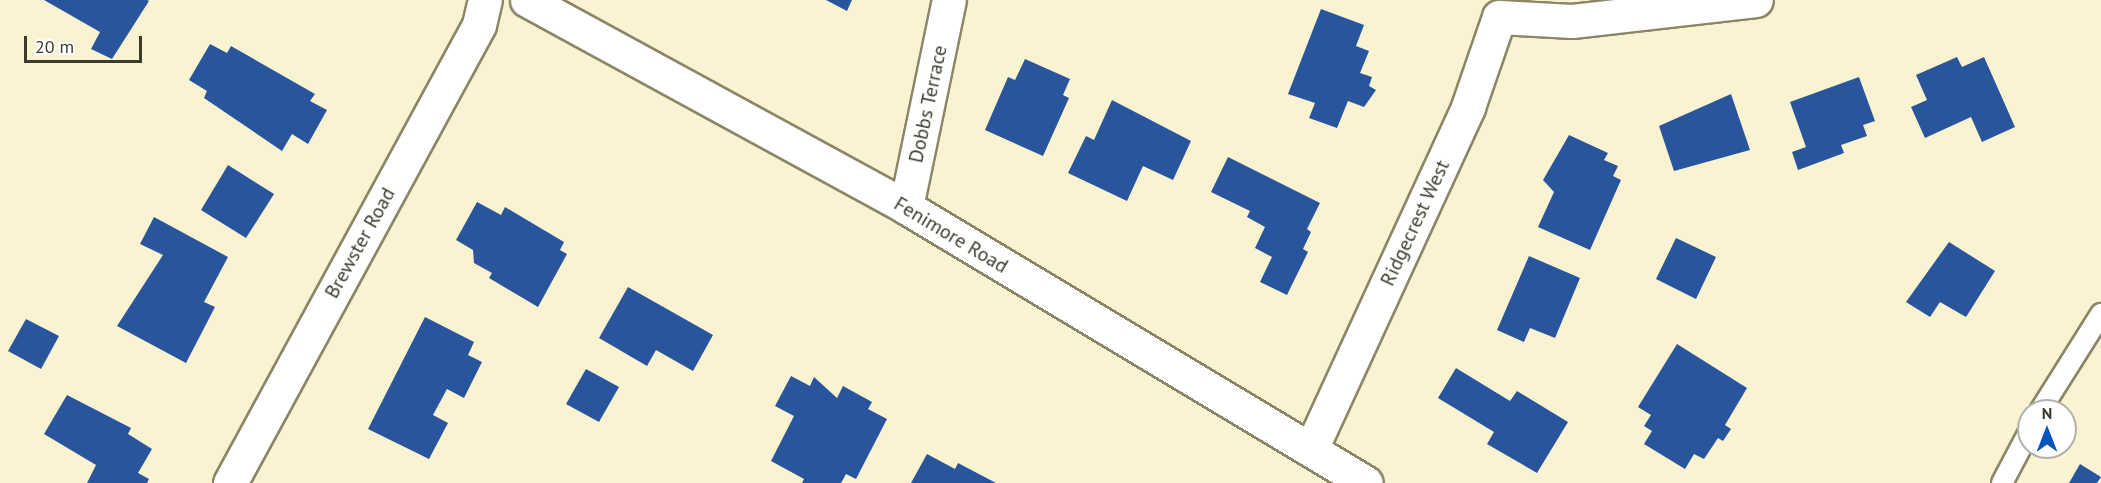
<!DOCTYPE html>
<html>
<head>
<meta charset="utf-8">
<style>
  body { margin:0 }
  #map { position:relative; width:2101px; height:483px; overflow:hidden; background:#f9f3d2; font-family:"PT Sans",sans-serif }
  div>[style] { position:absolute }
  .building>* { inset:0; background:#28559b }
  .roads { filter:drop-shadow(2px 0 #8c8668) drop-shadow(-2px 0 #8c8668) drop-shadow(0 2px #8c8668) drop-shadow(0 -2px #8c8668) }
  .lane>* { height:20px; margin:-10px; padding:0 10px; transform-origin:10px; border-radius:10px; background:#fff }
  .street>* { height:33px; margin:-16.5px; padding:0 16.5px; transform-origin:16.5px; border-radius:16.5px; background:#fff }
  .secondary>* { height:33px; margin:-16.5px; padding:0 16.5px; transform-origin:16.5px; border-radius:16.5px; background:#fff }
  span { translate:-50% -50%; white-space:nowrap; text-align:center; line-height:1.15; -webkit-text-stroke:6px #fff; paint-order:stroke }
  .street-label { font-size:20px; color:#3d3b2e }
  .north { position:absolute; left:2017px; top:399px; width:60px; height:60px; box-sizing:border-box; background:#fff; border:2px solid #b1b1ab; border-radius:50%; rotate:0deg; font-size:16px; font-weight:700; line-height:24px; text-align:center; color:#3d3b2e }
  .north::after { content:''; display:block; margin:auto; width:21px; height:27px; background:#0454be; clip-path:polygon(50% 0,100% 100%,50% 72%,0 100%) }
  .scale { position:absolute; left:24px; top:36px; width:118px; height:27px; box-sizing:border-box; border:3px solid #3d3b2e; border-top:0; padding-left:8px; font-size:18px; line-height:21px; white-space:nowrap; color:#3d3b2e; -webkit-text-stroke:4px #fff; paint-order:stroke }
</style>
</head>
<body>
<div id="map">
  <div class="building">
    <i style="clip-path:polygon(44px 0,147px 0,149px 1px,112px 59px,91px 49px,100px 32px)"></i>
    <i style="clip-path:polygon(826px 0,852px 0,847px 11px)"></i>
    <i style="clip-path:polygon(1321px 9px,1364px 25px,1356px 46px,1369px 51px,1360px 73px,1372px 77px,1369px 86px,1376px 90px,1364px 107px,1348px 101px,1337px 128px,1309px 118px,1315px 103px,1288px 94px)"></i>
    <i style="clip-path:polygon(210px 44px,227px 53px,231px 46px,315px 94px,310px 101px,327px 110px,308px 144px,292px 134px,282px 151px,204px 98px,207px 91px,189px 80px)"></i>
    <i style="clip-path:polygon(1957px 57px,1962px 67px,1984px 57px,2015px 127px,1982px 142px,1971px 117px,1925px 138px,1911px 107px,1927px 100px,1916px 75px)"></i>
    <i style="clip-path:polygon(1025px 59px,1070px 79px,1063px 95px,1069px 98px,1043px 156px,985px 130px,1008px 77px,1015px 80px)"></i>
    <i style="clip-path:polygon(1859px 77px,1875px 121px,1863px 125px,1867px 136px,1841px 145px,1844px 153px,1798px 170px,1792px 152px,1806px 147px,1790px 102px)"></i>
    <i style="clip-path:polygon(1731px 94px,1750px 150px,1674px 171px,1659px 126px)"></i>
    <i style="clip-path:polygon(1112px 100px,1191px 141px,1173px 180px,1143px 166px,1127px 201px,1068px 173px,1086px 136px,1094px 140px)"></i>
    <i style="clip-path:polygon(1569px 135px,1608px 153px,1604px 160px,1618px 166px,1613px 176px,1621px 180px,1590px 250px,1538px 227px,1554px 192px,1543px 180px)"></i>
    <i style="clip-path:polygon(1228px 157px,1320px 203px,1307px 229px,1311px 232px,1303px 249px,1308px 252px,1287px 295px,1260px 282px,1272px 257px,1255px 248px,1265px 227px,1247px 217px,1250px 211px,1211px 192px)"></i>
    <i style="clip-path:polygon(228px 165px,274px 194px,246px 238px,201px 210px)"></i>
    <i style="clip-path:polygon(477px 202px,501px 215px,505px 207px,564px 242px,560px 250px,567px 254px,538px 307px,489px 278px,492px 273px,474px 263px,473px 250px,456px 240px)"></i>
    <i style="clip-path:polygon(154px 217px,228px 257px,204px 302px,215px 307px,186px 363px,117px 326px,163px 255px,140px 244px)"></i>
    <i style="clip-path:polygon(1676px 238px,1716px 257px,1696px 299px,1656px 279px)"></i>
    <i style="clip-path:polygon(1949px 242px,1995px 271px,1966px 317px,1940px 302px,1930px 317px,1906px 302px)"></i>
    <i style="clip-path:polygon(1529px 256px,1580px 278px,1555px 338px,1530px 328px,1524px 342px,1497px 330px)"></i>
    <i style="clip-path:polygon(628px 287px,713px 335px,693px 371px,656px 350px,647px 366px,599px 338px)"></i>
    <i style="clip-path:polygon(425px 317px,474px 342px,468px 355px,482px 362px,464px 398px,447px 389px,433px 415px,448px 423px,429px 459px,368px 429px)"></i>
    <i style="clip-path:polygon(26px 319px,59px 336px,41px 369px,8px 351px)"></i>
    <i style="clip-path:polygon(1677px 344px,1747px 388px,1725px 425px,1731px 429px,1723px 441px,1718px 438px,1704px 459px,1694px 454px,1685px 469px,1644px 444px,1652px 431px,1644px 426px,1651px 415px,1638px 407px)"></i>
    <i style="clip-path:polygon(1456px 368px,1510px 401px,1517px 391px,1568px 422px,1537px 473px,1487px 444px,1494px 432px,1438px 398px)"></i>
    <i style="clip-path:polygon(586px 369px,619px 387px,599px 422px,566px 404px)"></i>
    <i style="clip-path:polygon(791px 376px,810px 386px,814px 377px,837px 398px,843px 386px,872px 402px,868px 409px,887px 419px,856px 479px,846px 474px,841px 483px,802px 483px,804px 479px,771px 461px,794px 416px,775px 406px)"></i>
    <i style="clip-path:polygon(67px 395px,131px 428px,128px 434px,152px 449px,138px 473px,149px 479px,147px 483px,87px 483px,96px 465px,44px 434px)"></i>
    <i style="clip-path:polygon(927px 454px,955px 469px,958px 463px,996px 483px,911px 483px)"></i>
    <i style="clip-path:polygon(2080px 464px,2101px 477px,2097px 483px,2069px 483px)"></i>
  </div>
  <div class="roads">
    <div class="lane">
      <i style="left:2040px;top:411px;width:115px;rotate:-57.8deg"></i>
      <i style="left:2002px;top:483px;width:58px;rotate:-62.1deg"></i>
    </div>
    <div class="street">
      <i style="left:1499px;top:17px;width:73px;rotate:3.1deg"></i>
      <i style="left:1572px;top:21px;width:185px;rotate:-6.5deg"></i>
      <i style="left:906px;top:207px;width:211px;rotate:-78.3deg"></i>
      <i style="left:1311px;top:449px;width:376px;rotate:-65.3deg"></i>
      <i style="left:1468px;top:107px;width:95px;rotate:-71deg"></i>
      <i style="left:230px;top:483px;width:521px;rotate:-61.47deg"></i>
      <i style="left:479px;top:25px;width:26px;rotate:-77deg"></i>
    </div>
    <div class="secondary">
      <i style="left:527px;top:0;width:432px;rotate:28.6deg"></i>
      <i style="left:906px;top:207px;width:536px;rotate:30.96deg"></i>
    </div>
  </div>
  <div class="street-label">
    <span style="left:928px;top:104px;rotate:-78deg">Dobbs Terrace</span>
    <span style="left:1415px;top:223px;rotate:-65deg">Ridgecrest West</span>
    <span style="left:951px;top:235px;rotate:31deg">Fenimore Road</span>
    <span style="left:360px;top:243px;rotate:-61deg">Brewster Road</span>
  </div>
  <div class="north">N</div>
  <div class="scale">20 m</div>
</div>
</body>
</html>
